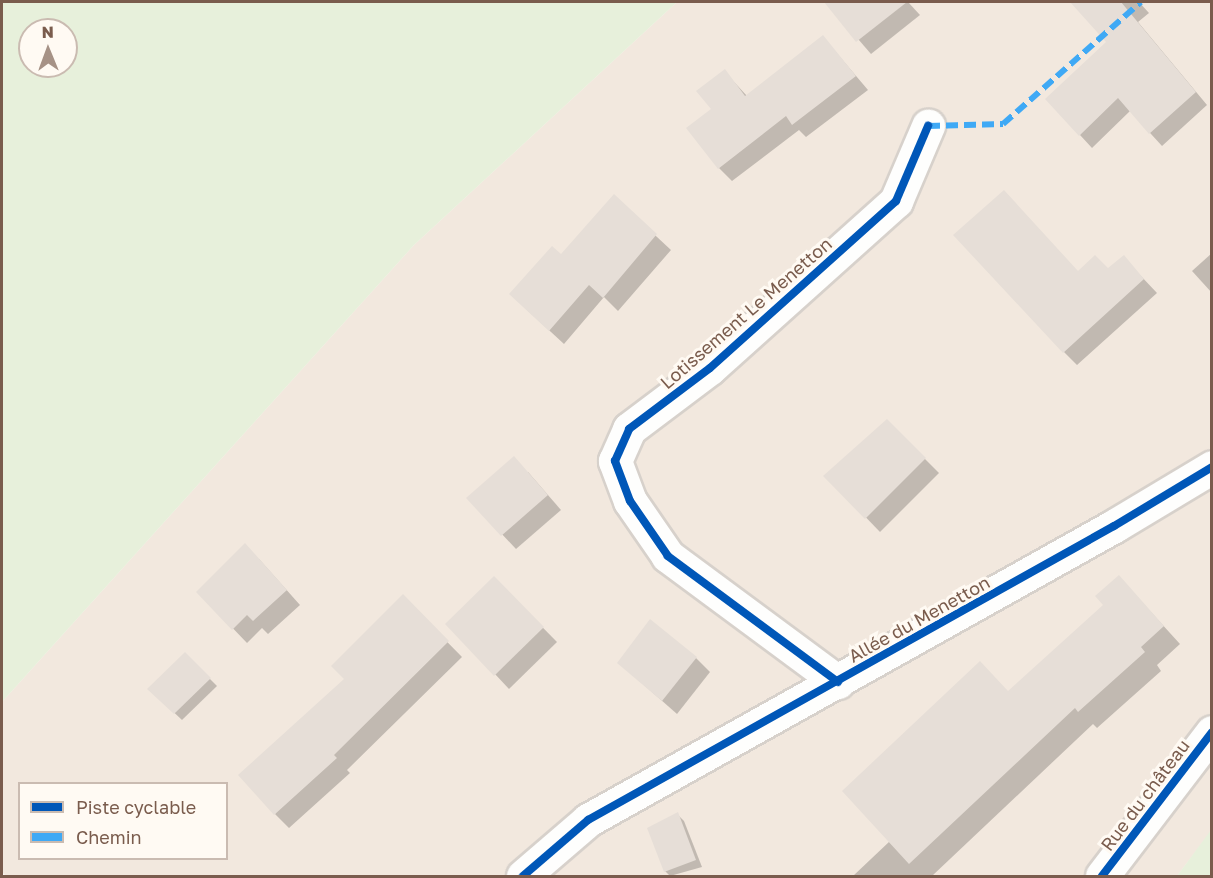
<!DOCTYPE html>
<html>
<head>
<meta charset="utf-8">
<style>
  body { margin:0 }
  #map { position:relative; width:1213px; height:878px; overflow:hidden; background:#f9f5f0; font-family:"Golos Text",sans-serif }
  div>[style] { position:absolute }
  .residential>* { inset:0; background:#f2e8de }
  .green>* { inset:0; background:#e7f0db }
  .shadow>* { inset:0; background:#0003 }
  .building>* { inset:0; background:#e6ded7 }
  .roads { filter:drop-shadow(2px 0 #d7d1cb) drop-shadow(-2px 0 #d7d1cb) drop-shadow(0 2px #d7d1cb) drop-shadow(0 -2px #d7d1cb) }
  .street>* { height:33px; margin:-16.5px; padding:0 16.5px; transform-origin:16.5px; border-radius:16.5px; background:#fefefd }
  .secondary>* { height:33px; margin:-16.5px; padding:0 16.5px; transform-origin:16.5px; border-radius:16.5px; background:#fefefd }
  .quiet>* { height:6px; margin-top:-3px; transform-origin:0; background:repeating-linear-gradient(90deg,#3fa9f5 0 12px,transparent 0 18px) }
  .cycleway>* { height:8px; margin:-4px; padding:0 4px; transform-origin:4px; border-radius:4px; background:#0057b8 }
  span { translate:-50% -50%; white-space:nowrap; text-align:center; line-height:1.15; -webkit-text-stroke:6px #fffaf3; paint-order:stroke }
  .street-label { font-size:18px; color:#7a5c4d }
  .frame { position:absolute; inset:0; border:3px solid #7a5c4d; pointer-events:none }
  .legend { position:absolute; left:18px; top:782px; width:210px; height:78px; box-sizing:border-box; background:#fffaf3; border:2px solid #cabbb1; margin:0; padding:8px 10px; list-style:none; font-size:18px; color:#7a5c4d }
  .legend li { display:flex; align-items:center; gap:12px; height:30px }
  .legend b { width:30px; border:2px solid #cabbb1 }
  .north { position:absolute; left:18px; top:18px; width:60px; height:60px; box-sizing:border-box; background:#fffaf3; border:2px solid #cabbb1; border-radius:50%; rotate:359deg; font-size:16px; font-weight:700; line-height:24px; text-align:center; color:#7a5c4d }
  .north::after { content:''; display:block; margin:auto; width:21px; height:27px; background:#a69286; clip-path:polygon(50% 0,100% 100%,50% 72%,0 100%) }
</style>
</head>
<body>
<div id="map">
  <div class="residential">
    <i style="clip-path:polygon(evenodd,677px 2px,1211px 2px,1212px 830px,1177px 876px,6px 876px,2px 872px,2px 702px,414px 245px,677px 2px,20px 784px,226px 784px,226px 858px,20px 858px,20px 784px)"></i>
  </div>
  <div class="green">
    <i style="clip-path:polygon(evenodd,2px 2px,677px 2px,414px 245px,2px 702px,2px 2px,30px 30px,66px 30px,66px 66px,30px 66px,30px 30px)"></i>
    <i style="clip-path:polygon(1211px 830px,1211px 876px,1177px 876px)"></i>
  </div>
  <div class="shadow">
    <i style="clip-path:polygon(826px 2px,908px 2px,920px 15px,871px 54px)"></i>
    <i style="clip-path:polygon(1072px 2px,1139px 2px,1149px 13px,1138px 22px,1207px 105px,1162px 146px,1130px 111px,1092px 148px,1080px 135px,1108px 42px)"></i>
    <i style="clip-path:polygon(823px 37px,868px 90px,806px 137px,799px 130px,732px 181px,719px 168px,713px 109px,724px 71px,747px 96px)"></i>
    <i style="clip-path:polygon(614px 197px,671px 250px,618px 311px,604px 297px,564px 344px,525px 308px,562px 256px)"></i>
    <i style="clip-path:polygon(1212px 253px,1212px 293px,1192px 271px)"></i>
    <i style="clip-path:polygon(1123px 257px,1157px 293px,1077px 365px,1064px 352px,1078px 273px,1108px 270px)"></i>
    <i style="clip-path:polygon(887px 421px,939px 473px,880px 532px,826px 476px)"></i>
    <i style="clip-path:polygon(528px 472px,561px 510px,516px 549px,468px 498px)"></i>
    <i style="clip-path:polygon(259px 559px,300px 605px,268px 634px,262px 628px,247px 643px,198px 592px)"></i>
    <i style="clip-path:polygon(1119px 577px,1180px 644px,1157px 665px,1161px 671px,1097px 728px,1093px 724px,932px 876px,853px 876px,890px 841px,1008px 692px,1105px 606px)"></i>
    <i style="clip-path:polygon(494px 578px,557px 642px,509px 689px,448px 624px)"></i>
    <i style="clip-path:polygon(403px 597px,462px 657px,347px 770px,350px 773px,289px 828px,275px 814px,346px 679px)"></i>
    <i style="clip-path:polygon(185px 654px,217px 686px,182px 720px,149px 689px)"></i>
    <i style="clip-path:polygon(696px 658px,710px 672px,677px 714px,619px 663px)"></i>
    <i style="clip-path:polygon(677px 814px,684px 821px,702px 867px,670px 876px,665px 871px)"></i>
  </div>
  <div class="building">
    <i style="clip-path:polygon(824px 2px,907px 2px,856px 42px)"></i>
    <i style="clip-path:polygon(1070px 2px,1121px 2px,1196px 92px,1149px 134px,1118px 98px,1079px 136px,1045px 99px,1106px 42px)"></i>
    <i style="clip-path:polygon(823px 35px,856px 76px,792px 125px,786px 116px,718px 169px,686px 128px,711px 109px,696px 91px,725px 69px,745px 96px)"></i>
    <i style="clip-path:polygon(1004px 190px,1078px 271px,1095px 255px,1108px 268px,1124px 255px,1144px 279px,1063px 353px,953px 235px)"></i>
    <i style="clip-path:polygon(614px 194px,657px 234px,603px 298px,589px 285px,549px 331px,509px 294px,552px 246px,561px 254px)"></i>
    <i style="clip-path:polygon(887px 419px,926px 458px,865px 519px,823px 476px)"></i>
    <i style="clip-path:polygon(514px 456px,548px 495px,501px 536px,466px 498px)"></i>
    <i style="clip-path:polygon(245px 543px,287px 590px,253px 621px,247px 615px,232px 630px,196px 592px)"></i>
    <i style="clip-path:polygon(1119px 575px,1164px 626px,1141px 647px,1145px 652px,1078px 712px,1075px 708px,909px 864px,842px 791px,980px 661px,1008px 691px,1103px 605px,1095px 596px)"></i>
    <i style="clip-path:polygon(494px 576px,544px 627px,494px 676px,445px 624px)"></i>
    <i style="clip-path:polygon(403px 594px,449px 641px,334px 755px,337px 758px,274px 815px,238px 775px,344px 679px,331px 666px)"></i>
    <i style="clip-path:polygon(650px 619px,697px 657px,662px 701px,617px 663px)"></i>
    <i style="clip-path:polygon(185px 652px,211px 678px,174px 714px,147px 689px)"></i>
    <i style="clip-path:polygon(678px 812px,696px 860px,664px 872px,647px 828px)"></i>
  </div>
  <div class="roads">
    <div class="street">
      <i style="left:838px;top:682px;width:212px;rotate:-143.5deg"></i>
      <i style="left:668px;top:556px;width:67px;rotate:-124.6deg"></i>
      <i style="left:630px;top:501px;width:43px;rotate:-110.6deg"></i>
      <i style="left:615px;top:461px;width:35px;rotate:-66deg"></i>
      <i style="left:629px;top:429px;width:101px;rotate:-37deg"></i>
      <i style="left:710px;top:368px;width:250px;rotate:-41.9deg"></i>
      <i style="left:896px;top:201px;width:82px;rotate:-66.9deg"></i>
      <i style="left:523px;top:876px;width:86px;rotate:-40.7deg"></i>
      <i style="left:588px;top:820px;width:603px;rotate:-29.2deg"></i>
      <i style="left:1114px;top:526px;width:114px;rotate:-31deg"></i>
    </div>
    <div class="secondary">
      <i style="left:1102px;top:876px;width:181px;rotate:-52.6deg"></i>
    </div>
  </div>
  <div class="quiet">
    <i style="left:928px;top:126px;width:75px;rotate:-1.5deg"></i>
    <i style="left:1003px;top:124px;width:184px;rotate:-41.5deg"></i>
  </div>
  <div class="cycleway">
    <i style="left:838px;top:682px;width:212px;rotate:-143.5deg"></i>
    <i style="left:668px;top:556px;width:67px;rotate:-124.6deg"></i>
    <i style="left:630px;top:501px;width:43px;rotate:-110.6deg"></i>
    <i style="left:615px;top:461px;width:35px;rotate:-66deg"></i>
    <i style="left:629px;top:429px;width:101px;rotate:-37deg"></i>
    <i style="left:710px;top:368px;width:250px;rotate:-41.9deg"></i>
    <i style="left:896px;top:201px;width:82px;rotate:-66.9deg"></i>
    <i style="left:523px;top:876px;width:86px;rotate:-40.7deg"></i>
    <i style="left:588px;top:820px;width:603px;rotate:-29.2deg"></i>
    <i style="left:1114px;top:526px;width:114px;rotate:-31deg"></i>
    <i style="left:1102px;top:876px;width:181px;rotate:-52.6deg"></i>
  </div>
  <div class="street-label">
    <span style="left:746px;top:313px;rotate:-41deg">Lotissement Le Menetton</span>
    <span style="left:919px;top:619px;rotate:-29deg">Allée du Menetton</span>
    <span style="left:1145px;top:795px;rotate:-53deg">Rue du château</span>
  </div>
  <div class="frame"></div>
  <ul class="legend">
  <li><b style="height:8px;background:#0057b8"></b>Piste cyclable</li>
  <li><b style="height:8px;background:#3fa9f5"></b>Chemin</li>
  </ul>
  <div class="north">N</div>
</div>
</body>
</html>
